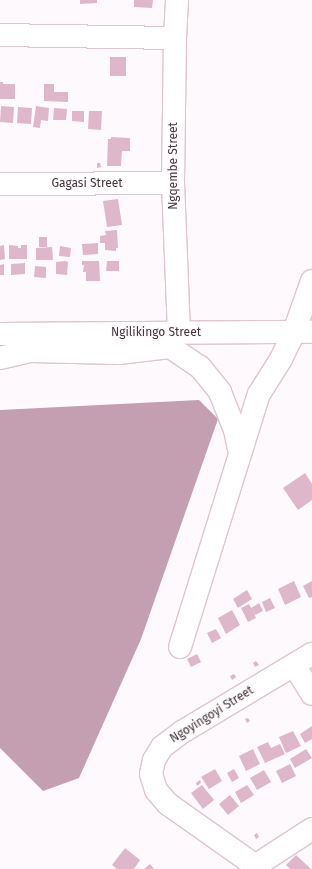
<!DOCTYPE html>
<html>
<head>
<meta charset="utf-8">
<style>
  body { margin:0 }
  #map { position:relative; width:312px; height:869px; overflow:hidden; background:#fef9fc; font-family:"Fira Sans",sans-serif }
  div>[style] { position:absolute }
  .water>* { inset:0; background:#c49eb1 }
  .building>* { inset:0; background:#deb7ca }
  .roads { filter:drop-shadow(1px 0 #dcc6d1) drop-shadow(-1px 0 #dcc6d1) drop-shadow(0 1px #dcc6d1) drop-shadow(0 -1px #dcc6d1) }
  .minor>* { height:22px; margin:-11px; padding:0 11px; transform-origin:11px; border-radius:11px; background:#fff }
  span { translate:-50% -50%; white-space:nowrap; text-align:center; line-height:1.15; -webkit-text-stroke:3px #fef9fc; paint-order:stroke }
  .street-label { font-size:12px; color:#41393d }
</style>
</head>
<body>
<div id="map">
  <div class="water">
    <i style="clip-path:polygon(199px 400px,218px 419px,141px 639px,79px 778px,43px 791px,0 748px,0 410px)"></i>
  </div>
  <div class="building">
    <i style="clip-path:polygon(80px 0,97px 0,97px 3px,80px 4px)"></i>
    <i style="clip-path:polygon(134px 0,153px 0,152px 8px,134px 7px)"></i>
    <i style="clip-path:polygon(110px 57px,126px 57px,126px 76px,110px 76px)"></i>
    <i style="clip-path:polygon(0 82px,3px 82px,3px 84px,15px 84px,15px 99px,0 99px)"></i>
    <i style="clip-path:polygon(44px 84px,54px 84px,54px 92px,68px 92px,68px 102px,44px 101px)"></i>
    <i style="clip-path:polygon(1px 106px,14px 107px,13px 123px,0 122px)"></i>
    <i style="clip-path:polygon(36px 106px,49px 108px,48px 121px,41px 120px,40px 128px,33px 127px)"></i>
    <i style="clip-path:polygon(18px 107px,32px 108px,31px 124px,17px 123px)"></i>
    <i style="clip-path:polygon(54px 108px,67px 109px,66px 120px,53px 120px)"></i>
    <i style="clip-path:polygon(72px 111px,84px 111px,84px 122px,72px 121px)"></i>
    <i style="clip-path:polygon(89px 111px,102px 111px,101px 130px,88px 129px)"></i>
    <i style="clip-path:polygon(111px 137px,130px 138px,130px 151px,122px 151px,121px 166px,107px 166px,108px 139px,111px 139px)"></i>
    <i style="clip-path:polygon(97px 163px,100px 163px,101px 167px,97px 168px)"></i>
    <i style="clip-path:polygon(118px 199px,122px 225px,107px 227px,103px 201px)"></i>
    <i style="clip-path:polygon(117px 230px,118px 248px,116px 248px,116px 251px,105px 250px,105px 243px,100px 243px,100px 236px,106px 235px,105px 231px)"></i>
    <i style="clip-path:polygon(39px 237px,47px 237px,47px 247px,39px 247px)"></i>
    <i style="clip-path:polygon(98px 243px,98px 254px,83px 255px,82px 244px)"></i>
    <i style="clip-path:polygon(4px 245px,5px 259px,0 260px,0 246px)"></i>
    <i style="clip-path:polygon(9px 245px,18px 246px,18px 248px,21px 248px,21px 245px,27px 245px,27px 259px,9px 259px)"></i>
    <i style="clip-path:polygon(60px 246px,71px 248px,70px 257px,59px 256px)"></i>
    <i style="clip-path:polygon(52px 247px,53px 260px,36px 260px,36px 248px)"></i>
    <i style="clip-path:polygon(65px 261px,68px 262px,67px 275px,56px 274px,56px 262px)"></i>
    <i style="clip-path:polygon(82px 261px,99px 261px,100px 281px,86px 281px,86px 272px,83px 272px,84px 265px,82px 265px)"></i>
    <i style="clip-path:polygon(107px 261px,119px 261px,119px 271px,106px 271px)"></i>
    <i style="clip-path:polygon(25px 263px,25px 274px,11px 275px,11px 264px)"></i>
    <i style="clip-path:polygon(4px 264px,4px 275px,0 275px,0 265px)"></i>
    <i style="clip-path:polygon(35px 266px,46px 267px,46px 278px,34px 277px)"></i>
    <i style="clip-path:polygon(305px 473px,312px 484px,312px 500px,298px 510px,283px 488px)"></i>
    <i style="clip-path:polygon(294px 581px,301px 597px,285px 605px,278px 589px)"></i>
    <i style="clip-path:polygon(312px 581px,312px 597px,309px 598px,303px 586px)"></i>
    <i style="clip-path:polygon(247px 590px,252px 599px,238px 608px,233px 599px)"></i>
    <i style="clip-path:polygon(270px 598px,275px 608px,266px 612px,262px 602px)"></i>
    <i style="clip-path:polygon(259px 603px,263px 611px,255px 615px,252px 609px,256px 618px,248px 622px,241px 608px,249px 604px,251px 608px)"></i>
    <i style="clip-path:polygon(232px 610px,240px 625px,226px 634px,218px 618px)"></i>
    <i style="clip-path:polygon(216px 629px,221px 638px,212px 643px,207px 633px)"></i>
    <i style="clip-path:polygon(197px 654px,201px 662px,191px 667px,187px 659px)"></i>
    <i style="clip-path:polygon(256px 661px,259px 665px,255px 667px,253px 663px)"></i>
    <i style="clip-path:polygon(234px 674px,236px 677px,232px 680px,230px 676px)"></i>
    <i style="clip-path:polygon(248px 718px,250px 721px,247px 723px,245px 719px)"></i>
    <i style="clip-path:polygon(312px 726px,312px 739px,305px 743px,300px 734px)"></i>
    <i style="clip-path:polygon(293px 731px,301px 746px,286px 753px,279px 737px)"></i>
    <i style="clip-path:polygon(268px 742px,271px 748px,280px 744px,285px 754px,265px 763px,257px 747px)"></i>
    <i style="clip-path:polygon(253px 749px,260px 764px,246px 771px,239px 756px)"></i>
    <i style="clip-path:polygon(306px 749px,312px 758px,295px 768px,290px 759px)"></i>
    <i style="clip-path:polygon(290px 764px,296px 776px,282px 783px,276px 771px)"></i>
    <i style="clip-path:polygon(215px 769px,222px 781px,209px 789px,201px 777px)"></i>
    <i style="clip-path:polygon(234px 769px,239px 778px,232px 782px,227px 773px)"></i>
    <i style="clip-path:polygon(264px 770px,271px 782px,257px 790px,250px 778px)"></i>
    <i style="clip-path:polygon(200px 780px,201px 783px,197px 786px,196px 783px)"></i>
    <i style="clip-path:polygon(202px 785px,214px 800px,203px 809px,191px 793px)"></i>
    <i style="clip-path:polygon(247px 785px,254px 795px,241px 803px,235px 792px)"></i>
    <i style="clip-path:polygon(230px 795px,239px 806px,228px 815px,219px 804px)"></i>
    <i style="clip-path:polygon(257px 833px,259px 837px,256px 839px,254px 835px)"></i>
    <i style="clip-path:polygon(125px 848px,140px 860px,134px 869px,117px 869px,112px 865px)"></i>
    <i style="clip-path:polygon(296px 855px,311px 869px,290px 869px,286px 865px)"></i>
    <i style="clip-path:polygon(150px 864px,154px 869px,144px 869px)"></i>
  </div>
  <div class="roads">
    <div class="minor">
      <i style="left:177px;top:0;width:38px;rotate:93deg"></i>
      <i style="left:175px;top:38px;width:145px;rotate:90.8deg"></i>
      <i style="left:173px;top:183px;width:149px;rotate:87.7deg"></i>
      <i style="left:0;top:35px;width:175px;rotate:1deg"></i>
      <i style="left:0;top:184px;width:173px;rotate:-0.3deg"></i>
      <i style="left:0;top:334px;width:312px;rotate:-0.4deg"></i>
      <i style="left:0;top:358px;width:32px;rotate:-13deg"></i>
      <i style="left:31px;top:351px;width:88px;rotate:1.3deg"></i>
      <i style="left:119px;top:353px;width:51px;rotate:-6.7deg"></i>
      <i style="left:170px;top:347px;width:36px;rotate:34deg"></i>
      <i style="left:200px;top:367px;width:32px;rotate:51deg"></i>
      <i style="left:220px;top:392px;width:41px;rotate:68.5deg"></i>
      <i style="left:235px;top:430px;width:24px;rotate:78deg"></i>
      <i style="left:180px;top:647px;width:265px;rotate:-72.7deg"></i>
      <i style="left:259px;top:394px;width:41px;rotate:-57.8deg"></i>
      <i style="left:281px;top:359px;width:30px;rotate:-64deg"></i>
      <i style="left:294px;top:332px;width:54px;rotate:-70.6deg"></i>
      <i style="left:294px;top:665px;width:34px;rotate:58deg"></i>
      <i style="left:255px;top:866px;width:68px;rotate:-33deg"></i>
      <i style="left:260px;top:869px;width:113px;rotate:-144.8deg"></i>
      <i style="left:168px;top:804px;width:18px;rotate:-131deg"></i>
      <i style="left:156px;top:790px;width:17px;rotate:-107deg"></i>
      <i style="left:151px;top:774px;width:14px;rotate:-78deg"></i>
      <i style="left:154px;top:760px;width:15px;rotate:-58deg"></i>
      <i style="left:162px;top:747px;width:25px;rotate:-37deg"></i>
      <i style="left:182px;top:732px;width:152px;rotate:-31deg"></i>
    </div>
  </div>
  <div class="street-label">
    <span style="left:174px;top:166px;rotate:-90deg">Ngqembe Street</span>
    <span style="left:87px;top:184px">Gagasi Street</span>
    <span style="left:156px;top:333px">Ngilikingo Street</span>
    <span style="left:212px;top:715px;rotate:-32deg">Ngoyingoyi Street</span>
  </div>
</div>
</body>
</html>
